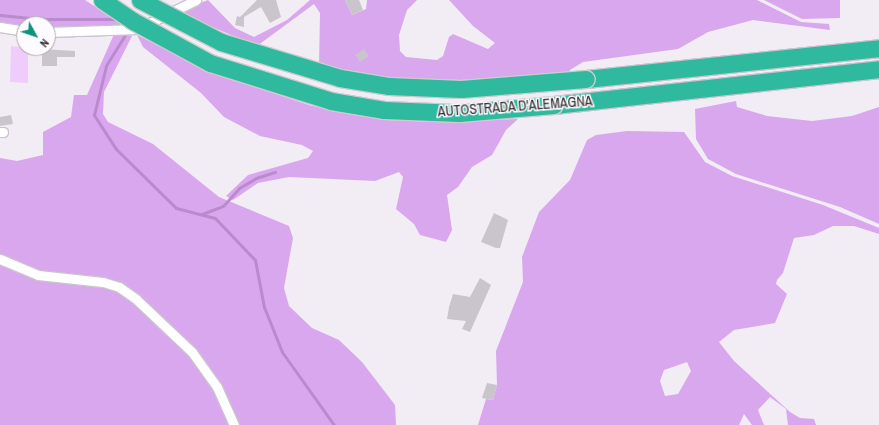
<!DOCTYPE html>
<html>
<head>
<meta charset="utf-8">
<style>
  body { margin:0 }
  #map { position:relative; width:879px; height:425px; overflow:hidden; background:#f2ecf5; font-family:"Archivo Narrow",sans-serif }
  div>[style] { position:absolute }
  .green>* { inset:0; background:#eeccfc }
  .forest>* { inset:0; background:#d9a7ed }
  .stream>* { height:3px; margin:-1.5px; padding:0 1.5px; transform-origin:1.5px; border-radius:1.5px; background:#ba8ace }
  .building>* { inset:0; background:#cac4cd }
  .roads { filter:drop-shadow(1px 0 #cac4cc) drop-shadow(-1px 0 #cac4cc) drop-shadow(0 1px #cac4cc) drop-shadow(0 -1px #cac4cc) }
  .minor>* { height:9px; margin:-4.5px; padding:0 4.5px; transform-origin:4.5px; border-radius:4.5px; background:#fff }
  .motorway>* { height:17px; margin:-8.5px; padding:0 8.5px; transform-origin:8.5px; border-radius:8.5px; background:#2fb99e }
  .bridges { filter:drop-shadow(1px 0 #cccccd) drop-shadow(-1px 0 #cccccd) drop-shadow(0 1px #cccccd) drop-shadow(0 -1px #cccccd) }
  .motorway-bridge>* { height:17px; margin:-8.5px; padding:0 8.5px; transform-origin:8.5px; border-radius:8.5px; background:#2fb99e }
  span { translate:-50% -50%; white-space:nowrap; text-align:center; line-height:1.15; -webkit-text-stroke:3px #fdfbfe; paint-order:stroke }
  .street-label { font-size:14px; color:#2c292d }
  .north { position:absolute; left:16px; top:16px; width:40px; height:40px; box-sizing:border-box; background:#fdfbfe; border:1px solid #a9a7aa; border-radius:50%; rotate:130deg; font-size:11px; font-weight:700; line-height:16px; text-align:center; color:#2c292d }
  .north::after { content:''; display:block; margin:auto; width:14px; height:18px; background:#0d927b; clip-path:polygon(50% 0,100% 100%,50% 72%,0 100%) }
</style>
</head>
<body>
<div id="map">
  <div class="green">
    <i style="clip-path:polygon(11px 46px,28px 48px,28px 83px,10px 82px)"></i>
  </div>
  <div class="forest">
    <i style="clip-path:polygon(0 0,85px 0,124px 26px,48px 29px,48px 24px,24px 24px,24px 30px,0 24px)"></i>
    <i style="clip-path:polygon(208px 0,235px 28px,254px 37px,287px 20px,310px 0,345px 0,352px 15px,366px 9px,367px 0,417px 0,407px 10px,399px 35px,400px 51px,406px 57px,437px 60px,443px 56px,449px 37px,453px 34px,488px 49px,495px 43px,473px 26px,449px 0,757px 0,801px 22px,829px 24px,830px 30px,753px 20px,708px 32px,678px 49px,583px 62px,570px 70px,570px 75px,488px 82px,418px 82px,319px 67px,320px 13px,314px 4px,257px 46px,177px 12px)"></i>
    <i style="clip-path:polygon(764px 0,840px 0,840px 18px,802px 19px)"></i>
    <i style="clip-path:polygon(115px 32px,132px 36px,104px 92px,103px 114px,108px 122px,153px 144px,219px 197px,289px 226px,293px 238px,284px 288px,289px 306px,312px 328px,339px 340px,362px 362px,395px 405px,396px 425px,0 425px,0 259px,24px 265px,0 255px,0 158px,17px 161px,43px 155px,43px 132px,71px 117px,74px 95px,87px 95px)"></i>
    <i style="clip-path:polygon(137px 35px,218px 75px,312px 106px,423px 122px,518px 119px,506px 130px,492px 155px,472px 167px,458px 187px,447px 195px,452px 230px,446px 242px,420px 235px,414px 224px,396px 209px,403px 177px,399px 172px,375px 181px,289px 177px,258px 183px,233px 200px,226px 196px,248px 175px,308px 158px,313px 151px,302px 145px,260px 136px,224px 117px,201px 93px,143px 47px)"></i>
    <i style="clip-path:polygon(736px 101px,737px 107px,767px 116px,812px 121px,852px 116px,879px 107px,879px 224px,840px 207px,736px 174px,708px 159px,696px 139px,695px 109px)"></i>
    <i style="clip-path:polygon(evenodd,627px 131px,684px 132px,705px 162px,732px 176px,823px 205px,879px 228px,879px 234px,854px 226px,833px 226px,814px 235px,794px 238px,783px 273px,777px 280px,776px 284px,787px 294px,775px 323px,734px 330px,719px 342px,734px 361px,790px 412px,800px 418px,814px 419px,816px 425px,788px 425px,786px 409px,770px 397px,758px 410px,764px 425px,752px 425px,744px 414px,739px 425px,478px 425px,486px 399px,493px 400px,497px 385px,496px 351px,523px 282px,522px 257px,539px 212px,570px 180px,587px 140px,596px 135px,627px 131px,687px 362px,691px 371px,678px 394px,665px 396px,660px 381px,664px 370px,687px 362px)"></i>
  </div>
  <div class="stream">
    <i style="left:0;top:15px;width:41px;rotate:5.6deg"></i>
    <i style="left:41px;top:19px;width:78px"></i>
    <i style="left:125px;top:35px;width:36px;rotate:122deg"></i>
    <i style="left:106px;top:66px;width:50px;rotate:103.8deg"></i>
    <i style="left:94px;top:115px;width:40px;rotate:57.1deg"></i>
    <i style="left:116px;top:149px;width:84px;rotate:44.5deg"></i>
    <i style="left:176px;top:208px;width:40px;rotate:14.4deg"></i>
    <i style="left:215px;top:218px;width:58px;rotate:46.4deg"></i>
    <i style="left:255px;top:260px;width:48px;rotate:79.2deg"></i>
    <i style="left:264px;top:307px;width:48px;rotate:68.2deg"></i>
    <i style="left:282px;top:352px;width:90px;rotate:54.5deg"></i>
    <i style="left:202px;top:214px;width:22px;rotate:-21deg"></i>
    <i style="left:223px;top:206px;width:24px;rotate:-48deg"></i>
    <i style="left:239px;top:188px;width:20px;rotate:-30deg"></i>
    <i style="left:256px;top:178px;width:20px;rotate:-18deg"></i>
  </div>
  <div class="building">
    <i style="clip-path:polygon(257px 0,276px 0,281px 17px,270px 23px,261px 7px,244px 17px,244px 27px,235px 25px,237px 16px,240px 17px)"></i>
    <i style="clip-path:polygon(345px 0,359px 0,363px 10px,352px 15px)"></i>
    <i style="clip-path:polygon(42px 49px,75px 51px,75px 57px,57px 57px,57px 66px,42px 66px)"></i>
    <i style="clip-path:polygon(364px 49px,369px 56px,360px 62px,355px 55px)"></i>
    <i style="clip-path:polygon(11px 115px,13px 124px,0 126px,0 117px)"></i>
    <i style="clip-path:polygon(494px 213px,508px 220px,500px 248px,496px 248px,481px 242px)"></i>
    <i style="clip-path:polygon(480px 278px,491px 285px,470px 332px,462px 329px,466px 321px,447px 319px,449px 307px,453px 294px,470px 297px)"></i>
    <i style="clip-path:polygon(487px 383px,497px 385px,493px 400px,482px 398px)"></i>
  </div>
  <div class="roads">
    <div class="minor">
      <i style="left:0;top:27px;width:24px;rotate:9deg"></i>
      <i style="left:48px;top:32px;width:89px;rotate:-1.9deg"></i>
      <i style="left:137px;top:29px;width:66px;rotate:-26.2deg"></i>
      <i style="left:0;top:132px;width:3px"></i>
      <i style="left:0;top:259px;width:41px;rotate:22.8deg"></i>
      <i style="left:38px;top:275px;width:65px;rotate:6.1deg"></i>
      <i style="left:103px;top:282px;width:17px;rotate:17deg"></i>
      <i style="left:119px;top:287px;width:21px;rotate:35deg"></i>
      <i style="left:136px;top:299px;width:77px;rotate:43.4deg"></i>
      <i style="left:192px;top:352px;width:43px;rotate:54.5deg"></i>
      <i style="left:217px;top:387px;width:42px;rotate:65.9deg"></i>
    </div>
    <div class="motorway">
      <i style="left:586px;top:79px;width:295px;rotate:-6deg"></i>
      <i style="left:554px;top:105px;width:327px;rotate:-6.3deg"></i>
    </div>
  </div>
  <div class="bridges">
    <div class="motorway-bridge">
      <i style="left:102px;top:0;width:37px;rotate:34deg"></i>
      <i style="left:133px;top:21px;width:88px;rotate:28.6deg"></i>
      <i style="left:210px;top:63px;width:127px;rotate:17.4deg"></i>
      <i style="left:331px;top:101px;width:54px;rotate:9.6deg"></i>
      <i style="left:384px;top:110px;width:75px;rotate:2.3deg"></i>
      <i style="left:459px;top:113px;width:95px;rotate:-4.8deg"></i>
      <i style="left:140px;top:0;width:91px;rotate:27.4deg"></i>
      <i style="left:221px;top:42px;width:124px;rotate:16.8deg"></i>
      <i style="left:340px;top:78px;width:50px;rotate:9.3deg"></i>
      <i style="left:389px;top:86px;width:72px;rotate:2.4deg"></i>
      <i style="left:461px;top:89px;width:125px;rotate:-4.6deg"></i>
    </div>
  </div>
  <div class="street-label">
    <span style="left:515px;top:106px;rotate:-4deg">AUTOSTRADA D'ALEMAGNA</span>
  </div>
  <div class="north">N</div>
</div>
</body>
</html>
